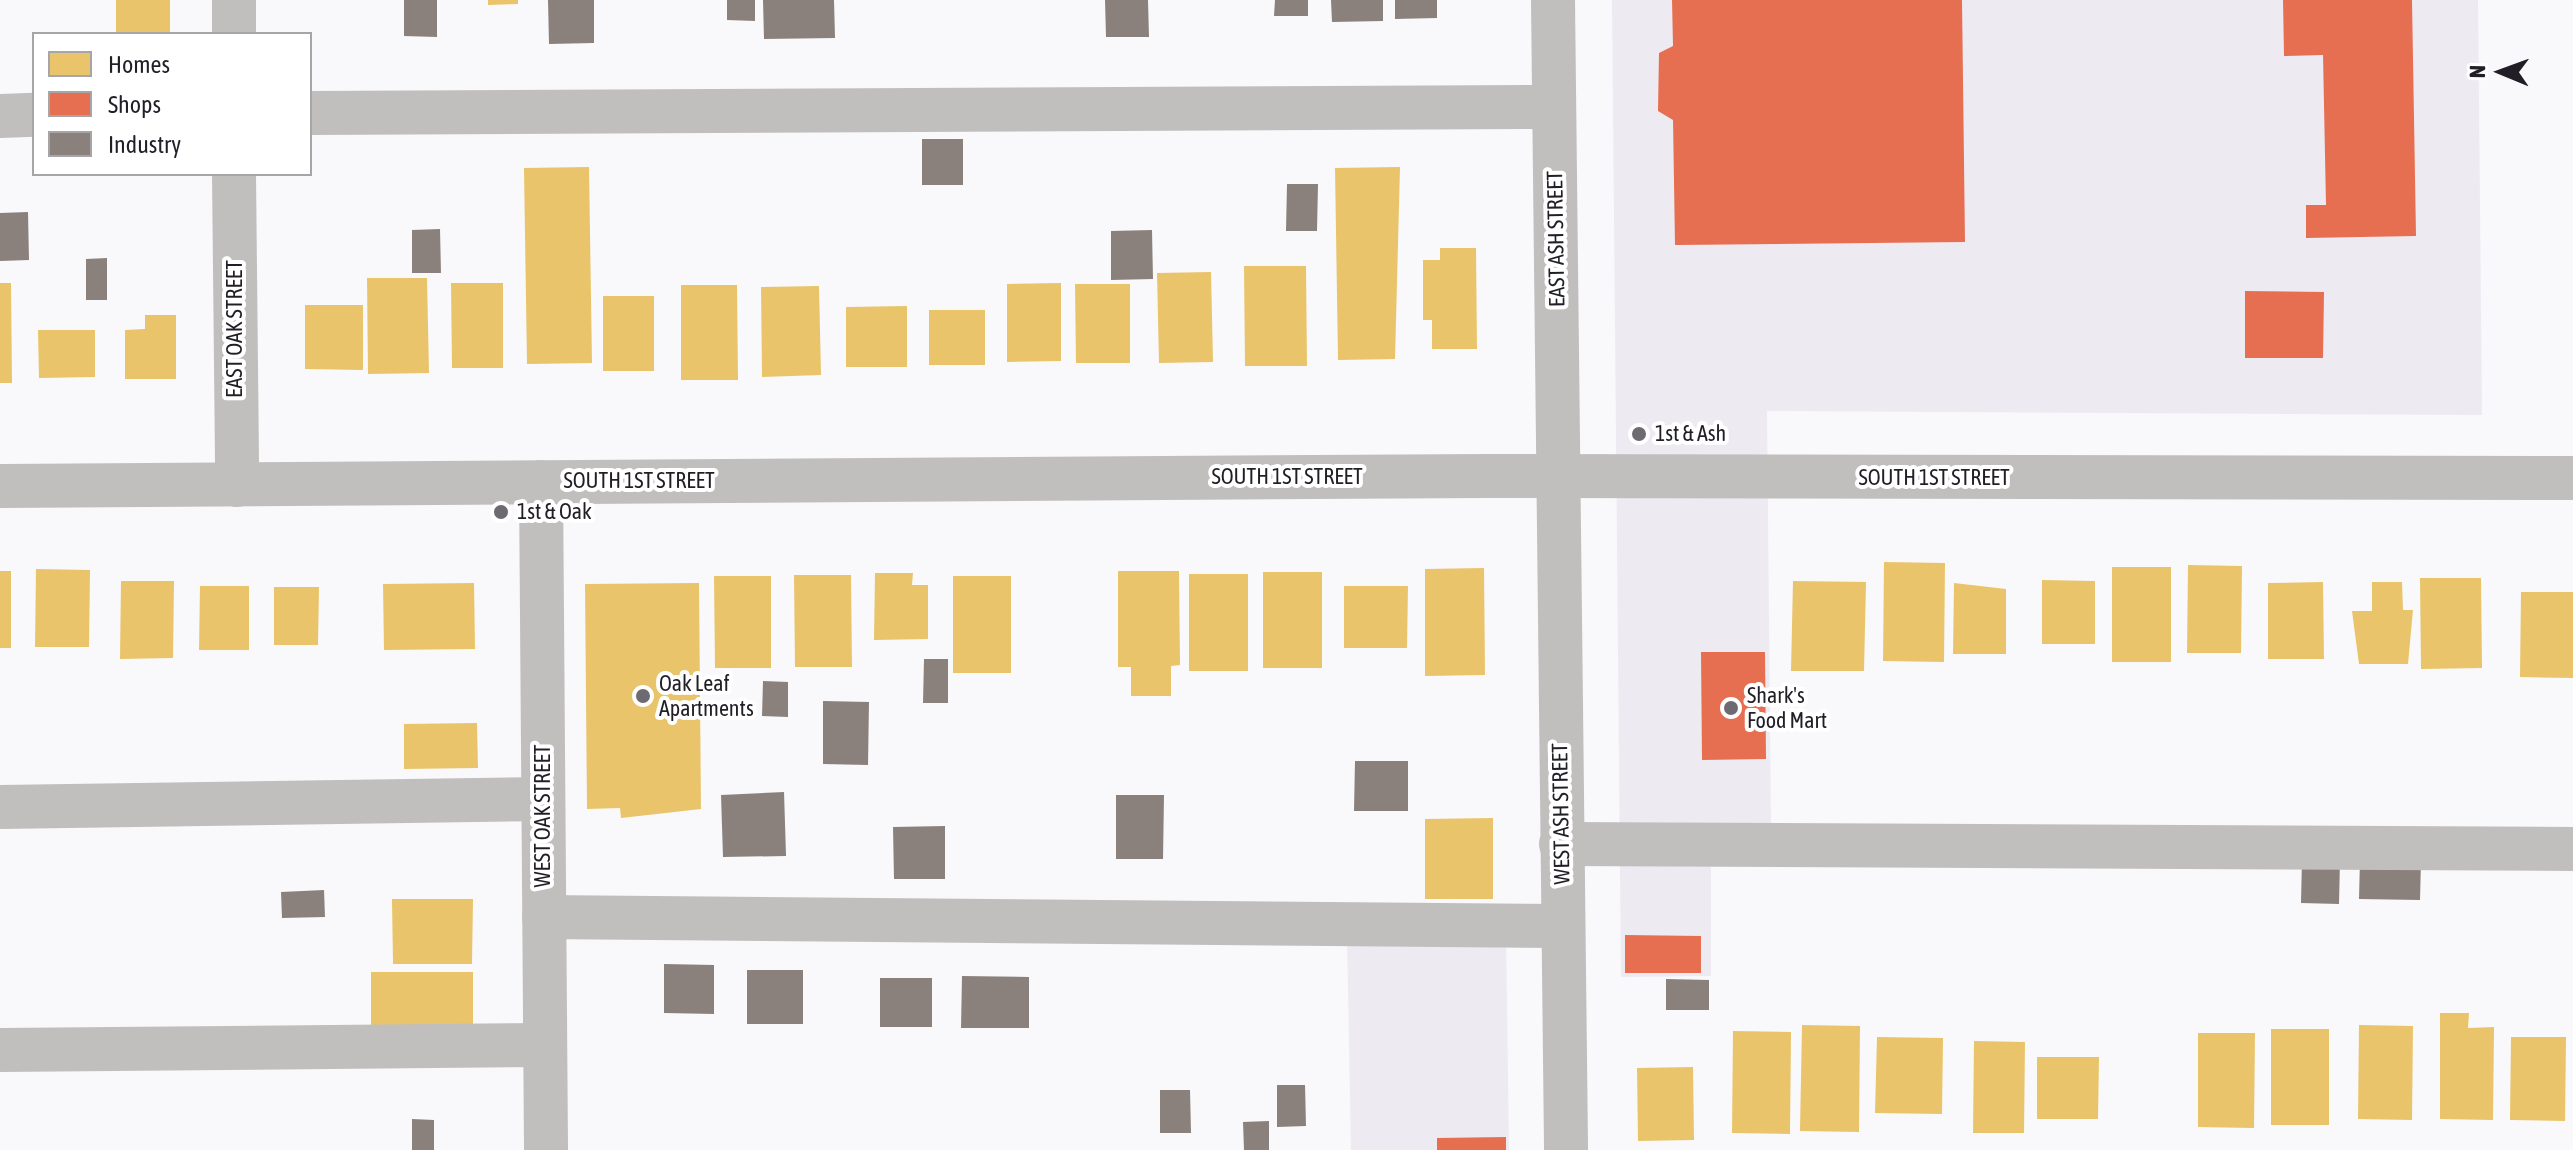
<!DOCTYPE html>
<html>
<head>
<meta charset="utf-8">
<style>
  body { margin:0 }
  #map { position:relative; width:2573px; height:1150px; overflow:hidden; background:#f9f8fb; font-family:"Asap Condensed",sans-serif }
  div>[style] { position:absolute }
  .built>* { inset:0; background:#edeaf2 }
  .homes>* { inset:0; background:#e9c46a }
  .shops>* { inset:0; background:#e76f51 }
  .industry>* { inset:0; background:#8a817c }
  .minor>* { height:44px; margin:-22px; padding:0 22px; transform-origin:22px; border-radius:22px; background:#c1bfbd }
  .dots>* { width:22px; height:22px; translate:-50% -50%; box-sizing:border-box; border:4px solid #fff; border-radius:50% }
  span { translate:-50% -50%; white-space:nowrap; text-align:center; line-height:1.15; -webkit-text-stroke:8px #fff; paint-order:stroke }
  .street-label { font-size:22px; color:#211e26 }
  .poi-label { font-size:22px; color:#211e26 }
  .left { translate:0 -50%; text-align:left }
  .legend { position:absolute; left:32px; top:32px; width:280px; height:144px; box-sizing:border-box; background:#fff; border:2px solid #a6a5a8; margin:0; padding:10px 14px; list-style:none; font-size:24px; color:#211e26 }
  .legend li { display:flex; align-items:center; gap:16px; height:40px }
  .legend b { width:40px; border:2px solid #a6a5a8 }
  .north { position:absolute; left:2461px; top:32px; width:80px; height:80px; -webkit-text-stroke:6px #fff; paint-order:stroke; rotate:271deg; font-size:22px; font-weight:700; line-height:32px; text-align:center; color:#211e26 }
  .north::after { content:''; display:block; margin:auto; width:28px; height:36px; background:#211e26; clip-path:polygon(50% 0,100% 100%,50% 72%,0 100%) }
</style>
</head>
<body>
<div id="map">
  <div class="built">
    <i style="clip-path:polygon(1612px 0,2478px 0,2482px 415px,1767px 411px,1771px 828px,1711px 828px,1711px 976px,1621px 977px)"></i>
    <i style="clip-path:polygon(1347px 932px,1506px 933px,1509px 1150px,1351px 1150px)"></i>
  </div>
  <div class="homes">
    <i style="clip-path:polygon(116px 0,170px 0,170px 34px,116px 34px)"></i>
    <i style="clip-path:polygon(488px 0,518px 0,518px 4px,488px 5px)"></i>
    <i style="clip-path:polygon(589px 167px,592px 363px,527px 364px,524px 168px)"></i>
    <i style="clip-path:polygon(1400px 167px,1395px 359px,1338px 360px,1335px 168px)"></i>
    <i style="clip-path:polygon(1440px 248px,1476px 248px,1477px 349px,1432px 349px,1432px 320px,1423px 320px,1423px 260px,1440px 260px)"></i>
    <i style="clip-path:polygon(1244px 266px,1306px 266px,1307px 366px,1245px 366px)"></i>
    <i style="clip-path:polygon(1211px 272px,1213px 362px,1159px 363px,1157px 273px)"></i>
    <i style="clip-path:polygon(367px 278px,427px 278px,429px 373px,368px 374px)"></i>
    <i style="clip-path:polygon(0 283px,11px 283px,12px 383px,0 383px)"></i>
    <i style="clip-path:polygon(451px 283px,503px 283px,503px 368px,452px 368px)"></i>
    <i style="clip-path:polygon(1061px 283px,1061px 361px,1007px 362px,1007px 284px)"></i>
    <i style="clip-path:polygon(1075px 284px,1130px 284px,1130px 363px,1076px 363px)"></i>
    <i style="clip-path:polygon(681px 285px,737px 285px,738px 380px,681px 380px)"></i>
    <i style="clip-path:polygon(819px 286px,821px 375px,762px 377px,761px 287px)"></i>
    <i style="clip-path:polygon(603px 296px,654px 296px,654px 371px,603px 371px)"></i>
    <i style="clip-path:polygon(305px 305px,363px 305px,363px 370px,305px 369px)"></i>
    <i style="clip-path:polygon(907px 306px,907px 367px,846px 367px,846px 307px)"></i>
    <i style="clip-path:polygon(929px 310px,985px 310px,985px 365px,929px 365px)"></i>
    <i style="clip-path:polygon(145px 315px,176px 315px,176px 379px,125px 379px,125px 330px,145px 329px)"></i>
    <i style="clip-path:polygon(38px 330px,95px 330px,95px 377px,39px 378px)"></i>
    <i style="clip-path:polygon(1884px 562px,1945px 563px,1944px 662px,1883px 661px)"></i>
    <i style="clip-path:polygon(2188px 565px,2242px 566px,2241px 653px,2187px 653px)"></i>
    <i style="clip-path:polygon(2112px 567px,2171px 567px,2171px 662px,2112px 662px)"></i>
    <i style="clip-path:polygon(1484px 568px,1485px 675px,1425px 676px,1425px 569px)"></i>
    <i style="clip-path:polygon(36px 569px,90px 570px,89px 647px,35px 647px)"></i>
    <i style="clip-path:polygon(0 571px,11px 571px,11px 648px,0 648px)"></i>
    <i style="clip-path:polygon(1118px 571px,1179px 571px,1180px 665px,1171px 666px,1171px 696px,1131px 696px,1131px 667px,1118px 667px)"></i>
    <i style="clip-path:polygon(1263px 572px,1322px 572px,1322px 668px,1263px 668px)"></i>
    <i style="clip-path:polygon(875px 573px,913px 573px,912px 585px,928px 585px,928px 639px,874px 640px)"></i>
    <i style="clip-path:polygon(1189px 574px,1248px 574px,1248px 671px,1189px 671px)"></i>
    <i style="clip-path:polygon(794px 575px,851px 575px,852px 667px,795px 667px)"></i>
    <i style="clip-path:polygon(714px 576px,771px 576px,771px 668px,715px 668px)"></i>
    <i style="clip-path:polygon(953px 576px,1011px 576px,1011px 673px,953px 673px)"></i>
    <i style="clip-path:polygon(2420px 578px,2481px 578px,2482px 668px,2421px 669px)"></i>
    <i style="clip-path:polygon(2042px 580px,2095px 581px,2095px 644px,2042px 644px)"></i>
    <i style="clip-path:polygon(121px 581px,174px 581px,173px 658px,120px 659px)"></i>
    <i style="clip-path:polygon(1793px 581px,1866px 582px,1864px 671px,1791px 671px)"></i>
    <i style="clip-path:polygon(2323px 582px,2324px 659px,2268px 659px,2268px 583px)"></i>
    <i style="clip-path:polygon(2372px 582px,2402px 582px,2403px 610px,2413px 610px,2408px 664px,2359px 664px,2352px 611px,2372px 611px)"></i>
    <i style="clip-path:polygon(474px 583px,475px 649px,384px 650px,383px 584px)"></i>
    <i style="clip-path:polygon(699px 583px,701px 809px,621px 818px,620px 808px,587px 809px,585px 584px)"></i>
    <i style="clip-path:polygon(1954px 583px,2006px 589px,2006px 654px,1953px 654px)"></i>
    <i style="clip-path:polygon(200px 586px,249px 586px,249px 650px,199px 650px)"></i>
    <i style="clip-path:polygon(1344px 586px,1408px 586px,1407px 648px,1344px 648px)"></i>
    <i style="clip-path:polygon(274px 587px,319px 587px,318px 645px,274px 645px)"></i>
    <i style="clip-path:polygon(2521px 592px,2573px 592px,2573px 678px,2520px 677px)"></i>
    <i style="clip-path:polygon(477px 723px,478px 768px,404px 769px,404px 724px)"></i>
    <i style="clip-path:polygon(1493px 818px,1493px 899px,1425px 899px,1425px 819px)"></i>
    <i style="clip-path:polygon(392px 899px,473px 899px,472px 964px,393px 964px)"></i>
    <i style="clip-path:polygon(371px 972px,473px 972px,473px 1028px,371px 1028px)"></i>
    <i style="clip-path:polygon(2440px 1013px,2469px 1013px,2468px 1028px,2494px 1027px,2493px 1120px,2440px 1119px)"></i>
    <i style="clip-path:polygon(1802px 1025px,1860px 1026px,1859px 1132px,1800px 1131px)"></i>
    <i style="clip-path:polygon(2359px 1025px,2413px 1026px,2412px 1120px,2358px 1119px)"></i>
    <i style="clip-path:polygon(2271px 1029px,2329px 1029px,2329px 1125px,2271px 1125px)"></i>
    <i style="clip-path:polygon(1733px 1031px,1791px 1032px,1790px 1134px,1732px 1133px)"></i>
    <i style="clip-path:polygon(2198px 1033px,2255px 1033px,2254px 1128px,2198px 1127px)"></i>
    <i style="clip-path:polygon(1877px 1037px,1943px 1038px,1942px 1114px,1875px 1113px)"></i>
    <i style="clip-path:polygon(2511px 1037px,2566px 1037px,2565px 1121px,2510px 1120px)"></i>
    <i style="clip-path:polygon(1974px 1041px,2025px 1042px,2024px 1133px,1973px 1133px)"></i>
    <i style="clip-path:polygon(2037px 1057px,2099px 1057px,2098px 1119px,2037px 1119px)"></i>
    <i style="clip-path:polygon(1693px 1067px,1694px 1140px,1638px 1141px,1637px 1068px)"></i>
  </div>
  <div class="shops">
    <i style="clip-path:polygon(1672px 0,1962px 0,1965px 242px,1675px 245px,1673px 120px,1658px 111px,1659px 53px,1673px 46px)"></i>
    <i style="clip-path:polygon(2283px 0,2412px 0,2416px 236px,2306px 238px,2306px 205px,2326px 205px,2323px 55px,2284px 56px)"></i>
    <i style="clip-path:polygon(2245px 291px,2324px 292px,2323px 358px,2245px 358px)"></i>
    <i style="clip-path:polygon(1701px 652px,1765px 652px,1766px 759px,1702px 760px)"></i>
    <i style="clip-path:polygon(1625px 935px,1701px 936px,1701px 973px,1625px 973px)"></i>
    <i style="clip-path:polygon(1506px 1137px,1506px 1150px,1437px 1150px,1437px 1138px)"></i>
  </div>
  <div class="industry">
    <i style="clip-path:polygon(404px 0,437px 0,437px 37px,404px 36px)"></i>
    <i style="clip-path:polygon(548px 0,594px 0,594px 43px,549px 44px)"></i>
    <i style="clip-path:polygon(727px 0,755px 0,755px 21px,727px 20px)"></i>
    <i style="clip-path:polygon(763px 0,834px 0,835px 38px,764px 39px)"></i>
    <i style="clip-path:polygon(1105px 0,1148px 0,1149px 37px,1106px 37px)"></i>
    <i style="clip-path:polygon(1275px 0,1308px 0,1308px 16px,1274px 16px)"></i>
    <i style="clip-path:polygon(1331px 0,1383px 0,1383px 21px,1332px 22px)"></i>
    <i style="clip-path:polygon(1395px 0,1437px 0,1437px 18px,1395px 19px)"></i>
    <i style="clip-path:polygon(922px 139px,963px 139px,963px 185px,922px 185px)"></i>
    <i style="clip-path:polygon(1287px 184px,1318px 184px,1317px 231px,1286px 231px)"></i>
    <i style="clip-path:polygon(28px 212px,29px 260px,0 261px,0 213px)"></i>
    <i style="clip-path:polygon(440px 229px,441px 273px,412px 273px,412px 230px)"></i>
    <i style="clip-path:polygon(1152px 230px,1153px 279px,1111px 280px,1111px 231px)"></i>
    <i style="clip-path:polygon(107px 258px,107px 300px,86px 300px,86px 259px)"></i>
    <i style="clip-path:polygon(924px 659px,948px 659px,948px 703px,923px 703px)"></i>
    <i style="clip-path:polygon(763px 681px,788px 682px,788px 717px,762px 716px)"></i>
    <i style="clip-path:polygon(823px 701px,869px 702px,868px 765px,823px 764px)"></i>
    <i style="clip-path:polygon(1355px 761px,1408px 761px,1408px 811px,1354px 811px)"></i>
    <i style="clip-path:polygon(784px 792px,786px 856px,723px 857px,721px 795px)"></i>
    <i style="clip-path:polygon(1116px 795px,1164px 795px,1163px 859px,1116px 859px)"></i>
    <i style="clip-path:polygon(945px 826px,945px 879px,894px 879px,893px 827px)"></i>
    <i style="clip-path:polygon(2302px 858px,2340px 859px,2339px 904px,2301px 903px)"></i>
    <i style="clip-path:polygon(2360px 859px,2421px 860px,2420px 900px,2359px 899px)"></i>
    <i style="clip-path:polygon(324px 890px,325px 917px,282px 918px,281px 892px)"></i>
    <i style="clip-path:polygon(664px 964px,714px 965px,714px 1014px,664px 1013px)"></i>
    <i style="clip-path:polygon(747px 970px,803px 970px,803px 1024px,747px 1024px)"></i>
    <i style="clip-path:polygon(962px 976px,1029px 977px,1029px 1028px,961px 1028px)"></i>
    <i style="clip-path:polygon(880px 978px,932px 978px,932px 1027px,880px 1027px)"></i>
    <i style="clip-path:polygon(1666px 979px,1709px 980px,1709px 1010px,1666px 1010px)"></i>
    <i style="clip-path:polygon(1277px 1085px,1305px 1085px,1306px 1126px,1277px 1127px)"></i>
    <i style="clip-path:polygon(1160px 1090px,1190px 1090px,1191px 1133px,1160px 1133px)"></i>
    <i style="clip-path:polygon(412px 1119px,434px 1120px,434px 1150px,412px 1150px)"></i>
    <i style="clip-path:polygon(1269px 1121px,1269px 1150px,1244px 1150px,1243px 1122px)"></i>
  </div>
  <div class="minor">
    <i style="left:1553px;top:0;width:1150px;rotate:89.35deg"></i>
    <i style="left:234px;top:34px;width:34px;rotate:-90deg"></i>
    <i style="left:310px;top:113px;width:1244px;rotate:-0.28deg"></i>
    <i style="left:0;top:116px;width:34px;rotate:-2deg"></i>
    <i style="left:234px;top:174px;width:311px;rotate:89.4deg"></i>
    <i style="left:541px;top:482px;width:668px;rotate:89.57deg"></i>
    <i style="left:0;top:486px;width:1487px;rotate:-0.39deg"></i>
    <i style="left:1487px;top:476px;width:1086px;rotate:0.11deg"></i>
    <i style="left:0;top:807px;width:543px;rotate:-0.84deg"></i>
    <i style="left:1561px;top:844px;width:1012px;rotate:0.28deg"></i>
    <i style="left:544px;top:917px;width:1019px;rotate:0.51deg"></i>
    <i style="left:0;top:1050px;width:545px;rotate:-0.53deg"></i>
  </div>
  <div class="dots">
    <i style="left:1639px;top:434px;background:#6d6a71"></i>
    <i style="left:501px;top:512px;background:#6d6a71"></i>
    <i style="left:643px;top:696px;background:#6d6a71"></i>
    <i style="left:1731px;top:708px;background:#6d6a71"></i>
  </div>
  <div class="street-label">
    <span style="left:1556px;top:239px;rotate:-91deg">EAST ASH STREET</span>
    <span style="left:235px;top:329px;rotate:-90deg">EAST OAK STREET</span>
    <span style="left:1287px;top:477px">SOUTH 1ST STREET</span>
    <span style="left:1934px;top:478px">SOUTH 1ST STREET</span>
    <span style="left:639px;top:481px">SOUTH 1ST STREET</span>
    <span style="left:1561px;top:814px;rotate:-91deg">WEST ASH STREET</span>
    <span style="left:543px;top:816px;rotate:-90deg">WEST OAK STREET</span>
  </div>
  <div class="poi-label">
    <span class="left" style="left:1655px;top:434px">1st &amp; Ash</span>
    <span class="left" style="left:517px;top:512px">1st &amp; Oak</span>
    <span class="left" style="left:659px;top:696px">Oak Leaf<br>Apartments</span>
    <span class="left" style="left:1747px;top:708px">Shark's<br>Food Mart</span>
  </div>
  <ul class="legend">
  <li><b style="height:22px;background:#e9c46a"></b>Homes</li>
  <li><b style="height:22px;background:#e76f51"></b>Shops</li>
  <li><b style="height:22px;background:#8a817c"></b>Industry</li>
  </ul>
  <div class="north">N</div>
</div>
</body>
</html>
